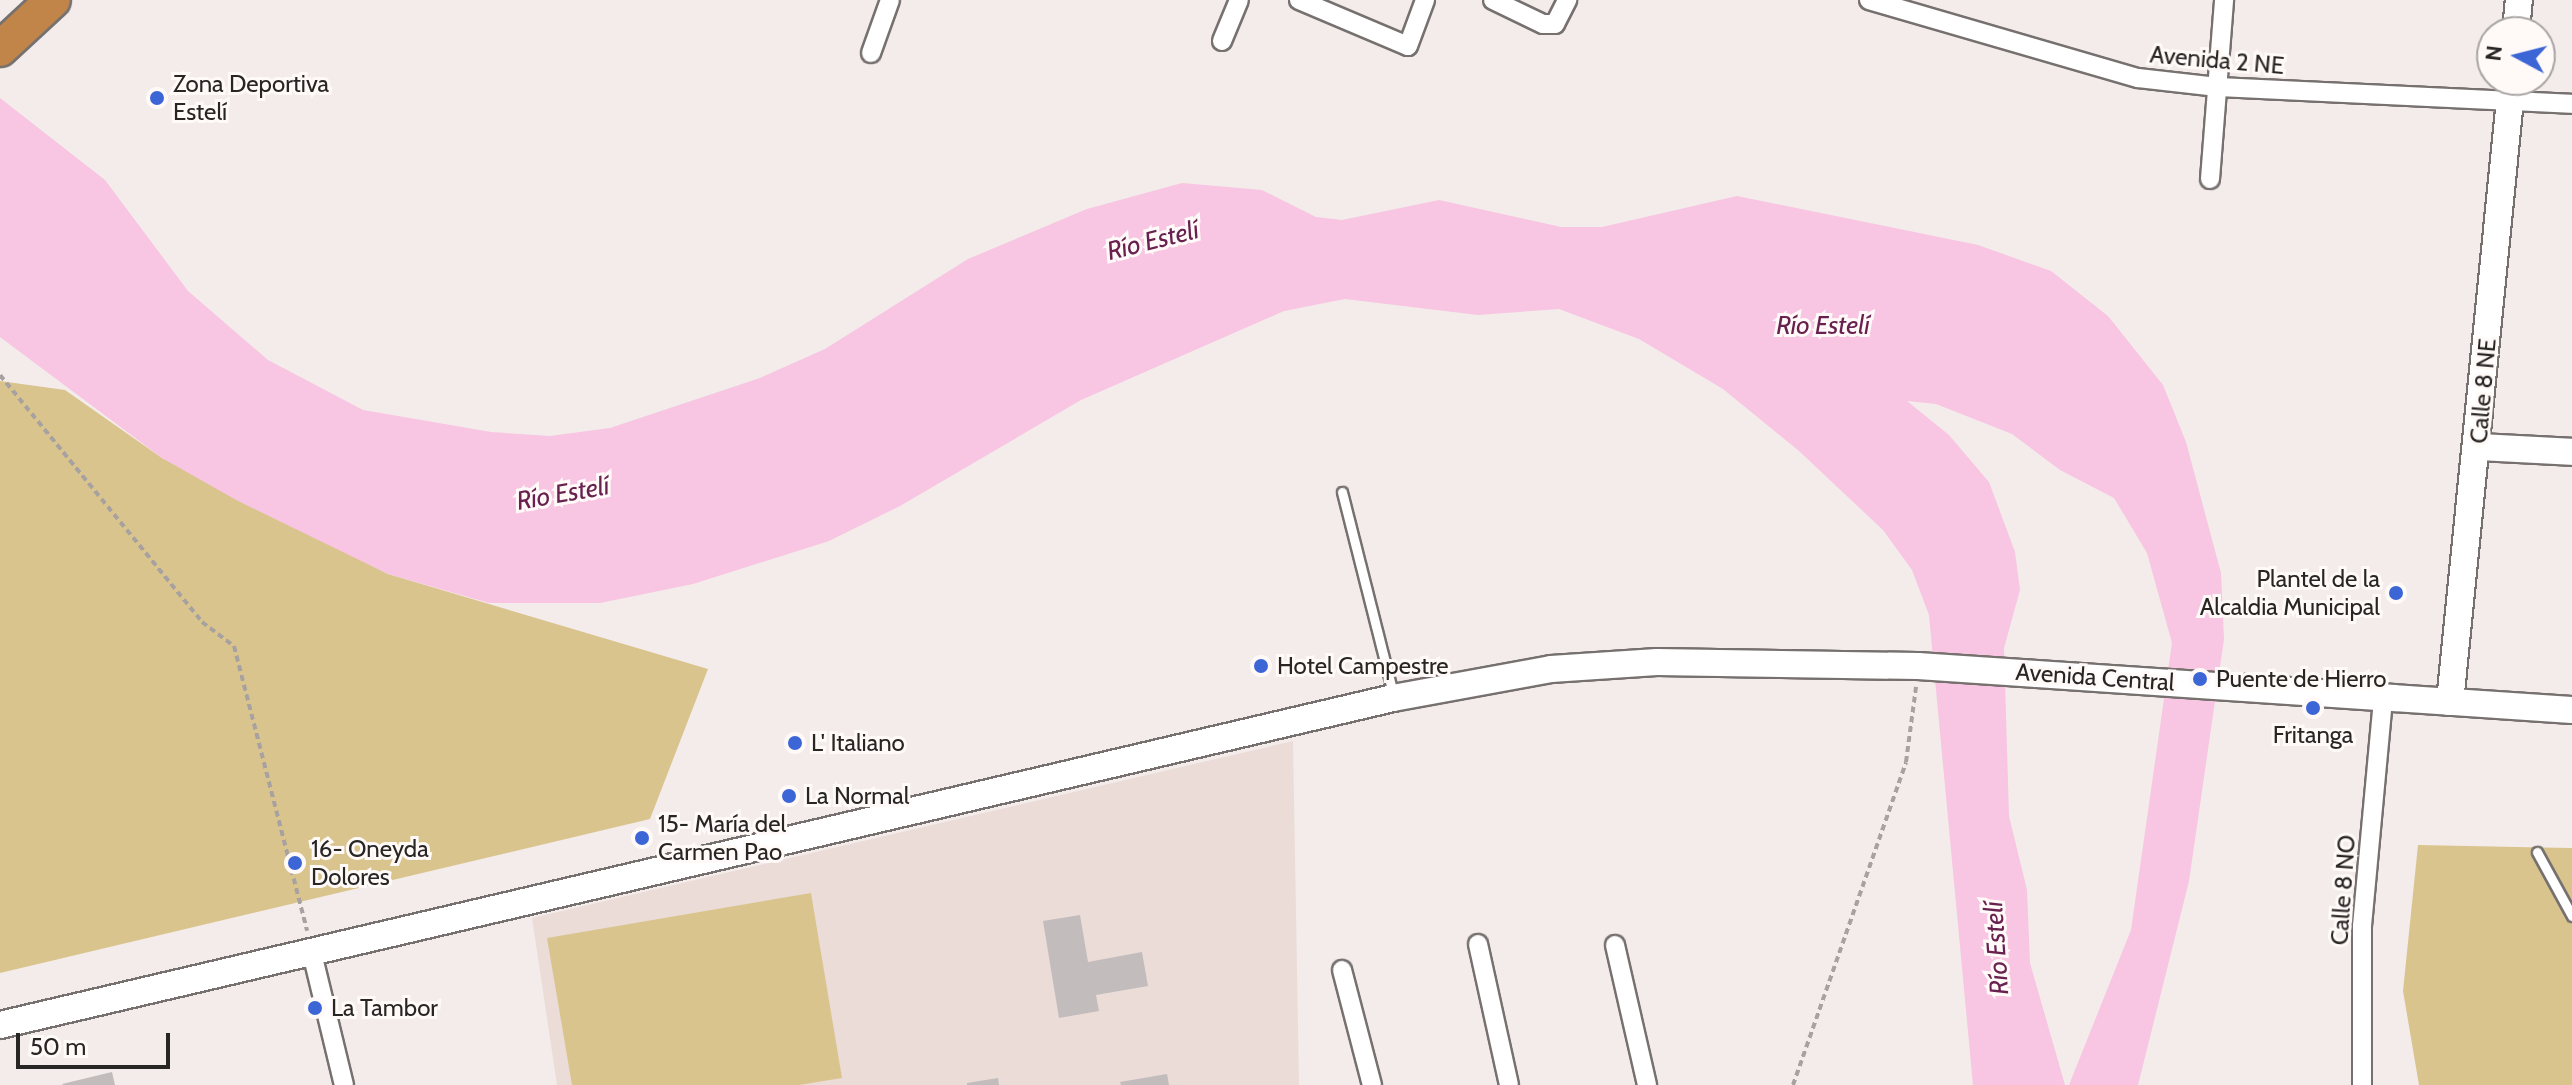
<!DOCTYPE html>
<html>
<head>
<meta charset="utf-8">
<style>
  body { margin:0 }
  #map { position:relative; width:2572px; height:1085px; overflow:hidden; background:#f3ecea; font-family:Cabin,sans-serif }
  div>[style] { position:absolute }
  .built>* { inset:0; background:#ebdcd7 }
  .green>* { inset:0; background:#dac48e }
  .water>* { inset:0; background:#f8c5e2 }
  .building>* { inset:0; background:#c2bcbd }
  .path>* { height:4px; margin-top:-2px; transform-origin:0; background:repeating-linear-gradient(90deg,#a7a2a0 0 6px,transparent 0 10px) }
  .roads { filter:drop-shadow(2px 0 #76716f) drop-shadow(-2px 0 #76716f) drop-shadow(0 2px #76716f) drop-shadow(0 -2px #76716f) }
  .lane>* { height:9px; margin:-4.5px; padding:0 4.5px; transform-origin:4.5px; border-radius:4.5px; background:#fff }
  .street>* { height:18px; margin:-9px; padding:0 9px; transform-origin:9px; border-radius:9px; background:#fff }
  .secondary>* { height:26px; margin:-13px; padding:0 13px; transform-origin:13px; border-radius:13px; background:#fff }
  .highway>* { height:34px; margin:-17px; padding:0 17px; transform-origin:17px; border-radius:17px; background:#c18449 }
  .dots>* { width:22px; height:22px; translate:-50% -50%; box-sizing:border-box; border:4px solid #fffaf8; border-radius:50% }
  span { translate:-50% -50%; white-space:nowrap; text-align:center; line-height:1.15; -webkit-text-stroke:6px #fffaf8; paint-order:stroke }
  .street-label { font-size:24px; color:#282625 }
  .poi-label { font-size:24px; color:#282625 }
  .left { translate:0 -50%; text-align:left }
  .right { translate:-100% -50%; text-align:right }
  .water-label { font-size:26px; color:#68214f; font-style:italic }
  .north { position:absolute; left:2476px; top:16px; width:80px; height:80px; box-sizing:border-box; background:#fffaf8; border:2px solid #a9a5a4; border-radius:50%; rotate:277deg; font-size:22px; font-weight:700; line-height:32px; text-align:center; color:#282625 }
  .north::after { content:''; display:block; margin:auto; width:28px; height:36px; background:#3c65d6; clip-path:polygon(50% 0,100% 100%,50% 72%,0 100%) }
  .scale { position:absolute; left:16px; top:1033px; width:154px; height:36px; box-sizing:border-box; border:4px solid #282625; border-top:0; padding-left:10px; font-size:24px; line-height:28px; white-space:nowrap; color:#282625; -webkit-text-stroke:6px #fffaf8; paint-order:stroke }
</style>
</head>
<body>
<div id="map">
  <div class="built">
    <i style="clip-path:polygon(1293px 741px,1299px 1085px,557px 1085px,532px 918px)"></i>
  </div>
  <div class="green">
    <i style="clip-path:polygon(0 381px,65px 390px,162px 458px,388px 574px,708px 669px,650px 819px,0 973px)"></i>
    <i style="clip-path:polygon(2418px 845px,2572px 848px,2572px 1085px,2419px 1085px,2403px 991px)"></i>
    <i style="clip-path:polygon(811px 893px,842px 1078px,799px 1085px,572px 1085px,547px 938px)"></i>
  </div>
  <div class="water">
    <i style="clip-path:polygon(0 98px,105px 180px,188px 291px,268px 360px,363px 410px,491px 432px,550px 436px,610px 428px,760px 378px,825px 349px,968px 259px,1087px 209px,1182px 183px,1262px 190px,1316px 217px,1342px 220px,1439px 200px,1561px 227px,1602px 227px,1737px 196px,1978px 245px,2051px 271px,2108px 316px,2163px 385px,2186px 442px,2221px 573px,2224px 639px,2189px 881px,2138px 1085px,2069px 1085px,2131px 930px,2172px 643px,2147px 553px,2114px 498px,2060px 470px,2012px 434px,1936px 404px,1907px 401px,1949px 435px,1989px 482px,2015px 552px,2020px 590px,2004px 648px,2009px 816px,2027px 890px,2030px 963px,2065px 1085px,1973px 1085px,1929px 615px,1912px 570px,1883px 530px,1799px 451px,1723px 389px,1639px 339px,1559px 309px,1478px 315px,1345px 299px,1284px 311px,1081px 400px,900px 506px,829px 541px,693px 584px,600px 603px,489px 603px,388px 574px,238px 501px,162px 458px,0 337px)"></i>
  </div>
  <div class="building">
    <i style="clip-path:polygon(1080px 915px,1088px 962px,1142px 952px,1148px 986px,1096px 995px,1099px 1011px,1059px 1018px,1043px 921px)"></i>
    <i style="clip-path:polygon(112px 1072px,115px 1085px,63px 1085px,62px 1084px)"></i>
    <i style="clip-path:polygon(1167px 1074px,1169px 1085px,1121px 1085px,1120px 1082px)"></i>
    <i style="clip-path:polygon(998px 1078px,999px 1085px,967px 1085px,967px 1083px)"></i>
  </div>
  <div class="path">
    <i style="left:0;top:375px;width:319px;rotate:50.7deg"></i>
    <i style="left:202px;top:622px;width:40px;rotate:37deg"></i>
    <i style="left:234px;top:646px;width:294px;rotate:75.6deg"></i>
    <i style="left:1793px;top:1085px;width:342px;rotate:-70.7deg"></i>
    <i style="left:1906px;top:762px;width:76px;rotate:-82.4deg"></i>
  </div>
  <div class="roads">
    <div class="lane">
      <i style="left:1342px;top:492px;width:208px;rotate:75.8deg"></i>
      <i style="left:2537px;top:852px;width:73px;rotate:61.3deg"></i>
    </div>
    <div class="street">
      <i style="left:1299px;top:0;width:118px;rotate:22.9deg"></i>
      <i style="left:1408px;top:46px;width:49px;rotate:-69.7deg"></i>
      <i style="left:1493px;top:0;width:55px;rotate:25.6deg"></i>
      <i style="left:1543px;top:24px;width:12px"></i>
      <i style="left:1555px;top:24px;width:27px;rotate:-63deg"></i>
      <i style="left:1869px;top:0;width:280px;rotate:16.2deg"></i>
      <i style="left:2138px;top:78px;width:80px;rotate:6.5deg"></i>
      <i style="left:2217px;top:87px;width:355px;rotate:2.7deg"></i>
      <i style="left:1222px;top:41px;width:44px;rotate:-67.5deg"></i>
      <i style="left:871px;top:53px;width:56px;rotate:-70.3deg"></i>
      <i style="left:2210px;top:179px;width:180px;rotate:-85.5deg"></i>
      <i style="left:1478px;top:944px;width:144px;rotate:77.6deg"></i>
      <i style="left:1615px;top:945px;width:144px;rotate:77.1deg"></i>
      <i style="left:312px;top:953px;width:136px;rotate:76.4deg"></i>
      <i style="left:1342px;top:970px;width:119px;rotate:75.4deg"></i>
      <i style="left:2362px;top:1085px;width:159px;rotate:-90deg"></i>
      <i style="left:2362px;top:926px;width:229px;rotate:-84.7deg"></i>
    </div>
    <div class="secondary">
      <i style="left:2516px;top:32px;width:32px;rotate:-85deg"></i>
      <i style="left:2478px;top:447px;width:94px;rotate:3deg"></i>
      <i style="left:2450px;top:702px;width:625px;rotate:-84.31deg"></i>
      <i style="left:0;top:1025px;width:1431px;rotate:-13.21deg"></i>
      <i style="left:1393px;top:698px;width:161px;rotate:-10.4deg"></i>
      <i style="left:1551px;top:669px;width:106px;rotate:-3.8deg"></i>
      <i style="left:1657px;top:662px;width:261px;rotate:0.9deg"></i>
      <i style="left:1918px;top:666px;width:655px;rotate:3.85deg"></i>
    </div>
    <div class="highway">
      <i style="left:0;top:49px;width:72px;rotate:-42.8deg"></i>
    </div>
  </div>
  <div class="dots">
    <i style="left:157px;top:98px;background:#3c65d6"></i>
    <i style="left:2396px;top:593px;background:#3c65d6"></i>
    <i style="left:1261px;top:666px;background:#3c65d6"></i>
    <i style="left:2200px;top:679px;background:#3c65d6"></i>
    <i style="left:2313px;top:708px;background:#3c65d6"></i>
    <i style="left:795px;top:743px;background:#3c65d6"></i>
    <i style="left:789px;top:796px;background:#3c65d6"></i>
    <i style="left:642px;top:838px;background:#3c65d6"></i>
    <i style="left:295px;top:863px;background:#3c65d6"></i>
    <i style="left:315px;top:1008px;background:#3c65d6"></i>
  </div>
  <div class="street-label">
    <span style="left:2217px;top:60px;rotate:5deg">Avenida 2 NE</span>
    <span style="left:2483px;top:391px;rotate:-85deg">Calle 8 NE</span>
    <span style="left:2095px;top:677px;rotate:4deg">Avenida Central</span>
    <span style="left:2343px;top:890px;rotate:-86deg">Calle 8 NO</span>
  </div>
  <div class="poi-label">
    <span class="left" style="left:173px;top:98px">Zona Deportiva<br>Estelí</span>
    <span class="right" style="left:2380px;top:593px">Plantel de la<br>Alcaldia Municipal</span>
    <span class="left" style="left:1277px;top:666px">Hotel Campestre</span>
    <span class="left" style="left:2216px;top:679px">Puente de Hierro</span>
    <span style="left:2313px;top:735px">Fritanga</span>
    <span class="left" style="left:811px;top:743px">L' Italiano</span>
    <span class="left" style="left:805px;top:796px">La Normal</span>
    <span class="left" style="left:658px;top:838px">15- María del<br>Carmen Pao</span>
    <span class="left" style="left:311px;top:863px">16- Oneyda<br>Dolores</span>
    <span class="left" style="left:331px;top:1008px">La Tambor</span>
  </div>
  <div class="water-label">
    <span style="left:1153px;top:241px;rotate:-14deg">Río Estelí</span>
    <span style="left:1823px;top:326px">Río Estelí</span>
    <span style="left:563px;top:494px;rotate:-10deg">Río Estelí</span>
    <span style="left:1997px;top:948px;rotate:-94deg">Río Estelí</span>
  </div>
  <div class="north">N</div>
  <div class="scale">50 m</div>
</div>
</body>
</html>
